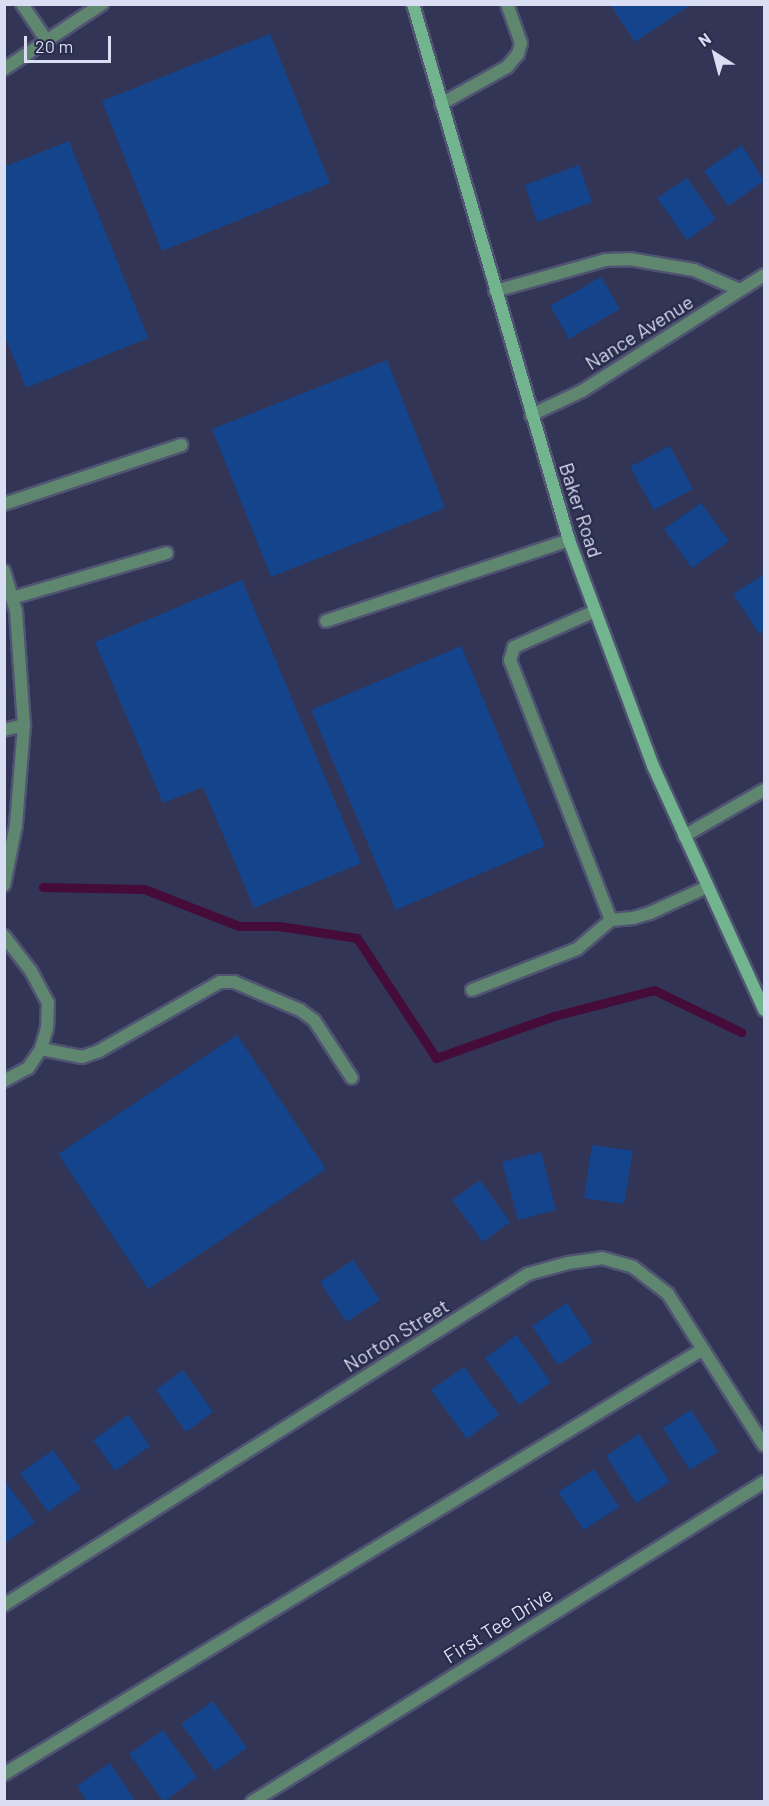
<!DOCTYPE html>
<html>
<head>
<meta charset="utf-8">
<style>
  body { margin:0 }
  #map { position:relative; width:769px; height:1806px; overflow:hidden; background:#323556; font-family:Barlow,sans-serif }
  div>[style] { position:absolute }
  .stream>* { height:9px; margin:-4.5px; padding:0 4.5px; transform-origin:4.5px; border-radius:4.5px; background:#450b39 }
  .building>* { inset:0; background:#14458c }
  .roads { filter:drop-shadow(2px 0 #505372) drop-shadow(-2px 0 #505372) drop-shadow(0 2px #505372) drop-shadow(0 -2px #505372) }
  .lane>* { height:12px; margin:-6px; padding:0 6px; transform-origin:6px; border-radius:6px; background:#5f8770 }
  .street>* { height:12px; margin:-6px; padding:0 6px; transform-origin:6px; border-radius:6px; background:#5f8770 }
  .secondary>* { height:12px; margin:-6px; padding:0 6px; transform-origin:6px; border-radius:6px; background:#71b48e }
  span { translate:-50% -50%; white-space:nowrap; text-align:center; line-height:1.15; -webkit-text-stroke:4.5px #282b4a; paint-order:stroke }
  .street-label { font-size:20px; color:#dadef3 }
  .frame { position:absolute; inset:0; border:6px solid #dadef3; pointer-events:none }
  .north { position:absolute; left:685px; top:24px; width:60px; height:60px; -webkit-text-stroke:4px #282b4a; paint-order:stroke; rotate:324deg; font-size:16px; font-weight:700; line-height:24px; text-align:center; color:#dadef3 }
  .north::after { content:''; display:block; margin:auto; width:21px; height:27px; background:#dadef3; clip-path:polygon(50% 0,100% 100%,50% 72%,0 100%) }
  .scale { position:absolute; left:24px; top:36px; width:87px; height:27px; box-sizing:border-box; border:3px solid #dadef3; border-top:0; padding-left:8px; font-size:18px; line-height:21px; white-space:nowrap; color:#dadef3; -webkit-text-stroke:4px #282b4a; paint-order:stroke }
</style>
</head>
<body>
<div id="map">
  <div class="stream">
    <i style="left:43px;top:887px;width:101px;rotate:1.1deg"></i>
    <i style="left:144px;top:889px;width:102px;rotate:21.3deg"></i>
    <i style="left:239px;top:926px;width:40px"></i>
    <i style="left:279px;top:926px;width:79px;rotate:8.7deg"></i>
    <i style="left:357px;top:938px;width:144px;rotate:56.6deg"></i>
    <i style="left:436px;top:1058px;width:125px;rotate:-19.6deg"></i>
    <i style="left:554px;top:1016px;width:103px;rotate:-14.6deg"></i>
    <i style="left:654px;top:990px;width:97px;rotate:25.8deg"></i>
  </div>
  <div class="building">
    <i style="clip-path:polygon(610px 4px,692px 4px,635px 42px)"></i>
    <i style="clip-path:polygon(270px 34px,330px 183px,162px 251px,102px 101px)"></i>
    <i style="clip-path:polygon(69px 141px,148px 338px,26px 388px,4px 334px,4px 167px)"></i>
    <i style="clip-path:polygon(742px 145px,764px 181px,728px 206px,704px 171px)"></i>
    <i style="clip-path:polygon(579px 165px,592px 202px,537px 222px,525px 185px)"></i>
    <i style="clip-path:polygon(687px 178px,716px 219px,687px 240px,657px 198px)"></i>
    <i style="clip-path:polygon(601px 277px,620px 309px,569px 339px,550px 306px)"></i>
    <i style="clip-path:polygon(387px 360px,445px 508px,271px 577px,212px 429px)"></i>
    <i style="clip-path:polygon(670px 446px,693px 489px,654px 510px,630px 467px)"></i>
    <i style="clip-path:polygon(701px 503px,729px 541px,692px 568px,664px 529px)"></i>
    <i style="clip-path:polygon(764px 574px,764px 630px,759px 634px,733px 594px)"></i>
    <i style="clip-path:polygon(242px 580px,361px 863px,254px 908px,203px 787px,163px 803px,95px 642px)"></i>
    <i style="clip-path:polygon(461px 646px,545px 846px,396px 910px,311px 710px)"></i>
    <i style="clip-path:polygon(237px 1035px,326px 1169px,148px 1289px,58px 1154px)"></i>
    <i style="clip-path:polygon(592px 1145px,633px 1151px,624px 1204px,584px 1198px)"></i>
    <i style="clip-path:polygon(541px 1152px,556px 1210px,518px 1220px,502px 1162px)"></i>
    <i style="clip-path:polygon(480px 1180px,510px 1222px,483px 1242px,452px 1200px)"></i>
    <i style="clip-path:polygon(353px 1260px,380px 1300px,346px 1322px,320px 1282px)"></i>
    <i style="clip-path:polygon(567px 1303px,593px 1342px,558px 1365px,532px 1326px)"></i>
    <i style="clip-path:polygon(516px 1335px,551px 1382px,519px 1405px,485px 1358px)"></i>
    <i style="clip-path:polygon(464px 1367px,499px 1415px,467px 1439px,431px 1390px)"></i>
    <i style="clip-path:polygon(183px 1370px,213px 1412px,186px 1432px,156px 1390px)"></i>
    <i style="clip-path:polygon(691px 1410px,718px 1452px,690px 1470px,663px 1428px)"></i>
    <i style="clip-path:polygon(128px 1415px,150px 1446px,115px 1471px,93px 1440px)"></i>
    <i style="clip-path:polygon(639px 1434px,670px 1482px,636px 1503px,606px 1456px)"></i>
    <i style="clip-path:polygon(53px 1450px,81px 1489px,48px 1512px,20px 1473px)"></i>
    <i style="clip-path:polygon(594px 1469px,619px 1507px,584px 1530px,558px 1492px)"></i>
    <i style="clip-path:polygon(4px 1480px,35px 1522px,4px 1544px)"></i>
    <i style="clip-path:polygon(213px 1701px,247px 1748px,215px 1771px,181px 1724px)"></i>
    <i style="clip-path:polygon(163px 1730px,197px 1777px,164px 1802px,129px 1754px)"></i>
    <i style="clip-path:polygon(110px 1763px,136px 1802px,87px 1802px,77px 1786px)"></i>
  </div>
  <div class="roads">
    <div class="lane">
      <i style="left:22px;top:4px;width:45px;rotate:56deg"></i>
      <i style="left:441px;top:104px;width:76px;rotate:-29.3deg"></i>
      <i style="left:507px;top:67px;width:17px;rotate:-50deg"></i>
      <i style="left:518px;top:54px;width:11px;rotate:-75deg"></i>
      <i style="left:521px;top:43px;width:41px;rotate:-109.7deg"></i>
      <i style="left:495px;top:291px;width:114px;rotate:-15.7deg"></i>
      <i style="left:605px;top:260px;width:24px;rotate:-2deg"></i>
      <i style="left:629px;top:259px;width:66px;rotate:9.6deg"></i>
      <i style="left:694px;top:270px;width:50px;rotate:23.5deg"></i>
      <i style="left:4px;top:504px;width:187px;rotate:-18.4deg"></i>
      <i style="left:12px;top:598px;width:161px;rotate:-16.2deg"></i>
      <i style="left:595px;top:611px;width:89px;rotate:156deg"></i>
      <i style="left:514px;top:647px;width:14px;rotate:107deg"></i>
      <i style="left:510px;top:660px;width:279px;rotate:68.8deg"></i>
      <i style="left:326px;top:621px;width:256px;rotate:-18.4deg"></i>
      <i style="left:4px;top:730px;width:21px;rotate:-14deg"></i>
      <i style="left:472px;top:990px;width:113px;rotate:-21.3deg"></i>
      <i style="left:577px;top:949px;width:45px;rotate:-40.5deg"></i>
      <i style="left:611px;top:920px;width:22px;rotate:-5deg"></i>
      <i style="left:633px;top:918px;width:18px;rotate:-16deg"></i>
      <i style="left:650px;top:913px;width:63px;rotate:-24.5deg"></i>
      <i style="left:41px;top:1049px;width:42px;rotate:11deg"></i>
      <i style="left:82px;top:1057px;width:18px;rotate:-19deg"></i>
      <i style="left:99px;top:1051px;width:139px;rotate:-29.7deg"></i>
      <i style="left:220px;top:982px;width:14px"></i>
      <i style="left:234px;top:982px;width:72px;rotate:23deg"></i>
      <i style="left:300px;top:1010px;width:17px;rotate:36deg"></i>
      <i style="left:314px;top:1020px;width:69px;rotate:56.8deg"></i>
      <i style="left:4px;top:1774px;width:818px;rotate:-31.3deg"></i>
    </div>
    <div class="street">
      <i style="left:4px;top:69px;width:118px;rotate:-33.6deg"></i>
      <i style="left:531px;top:415px;width:56px;rotate:-25.2deg"></i>
      <i style="left:582px;top:391px;width:216px;rotate:-32.5deg"></i>
      <i style="left:4px;top:571px;width:42px;rotate:73.3deg"></i>
      <i style="left:16px;top:611px;width:114px;rotate:86deg"></i>
      <i style="left:24px;top:725px;width:100px;rotate:94.6deg"></i>
      <i style="left:16px;top:825px;width:61px;rotate:101.3deg"></i>
      <i style="left:684px;top:836px;width:92px;rotate:-29.9deg"></i>
      <i style="left:4px;top:936px;width:44px;rotate:52.4deg"></i>
      <i style="left:31px;top:971px;width:36px;rotate:62deg"></i>
      <i style="left:48px;top:1003px;width:25px;rotate:92deg"></i>
      <i style="left:47px;top:1028px;width:22px;rotate:106deg"></i>
      <i style="left:41px;top:1049px;width:23px;rotate:124deg"></i>
      <i style="left:28px;top:1068px;width:27px;rotate:152deg"></i>
      <i style="left:4px;top:1605px;width:620px;rotate:-32.28deg"></i>
      <i style="left:528px;top:1274px;width:41px;rotate:-15.4deg"></i>
      <i style="left:568px;top:1263px;width:34px;rotate:-8deg"></i>
      <i style="left:602px;top:1258px;width:32px;rotate:16deg"></i>
      <i style="left:633px;top:1267px;width:44px;rotate:37.6deg"></i>
      <i style="left:668px;top:1294px;width:179px;rotate:57.6deg"></i>
      <i style="left:252px;top:1802px;width:604px;rotate:-32.01deg"></i>
    </div>
    <div class="secondary">
      <i style="left:413px;top:4px;width:558px;rotate:73.77deg"></i>
      <i style="left:569px;top:540px;width:241px;rotate:69.6deg"></i>
      <i style="left:653px;top:766px;width:268px;rotate:65.5deg"></i>
    </div>
  </div>
  <div class="street-label">
    <span style="left:639px;top:332px;rotate:-32deg">Nance Avenue</span>
    <span style="left:581px;top:510px;rotate:72deg">Baker Road</span>
    <span style="left:396px;top:1335px;rotate:-32deg">Norton Street</span>
    <span style="left:498px;top:1625px;rotate:-32deg">First Tee Drive</span>
  </div>
  <div class="frame"></div>
  <div class="north">N</div>
  <div class="scale">20 m</div>
</div>
</body>
</html>
